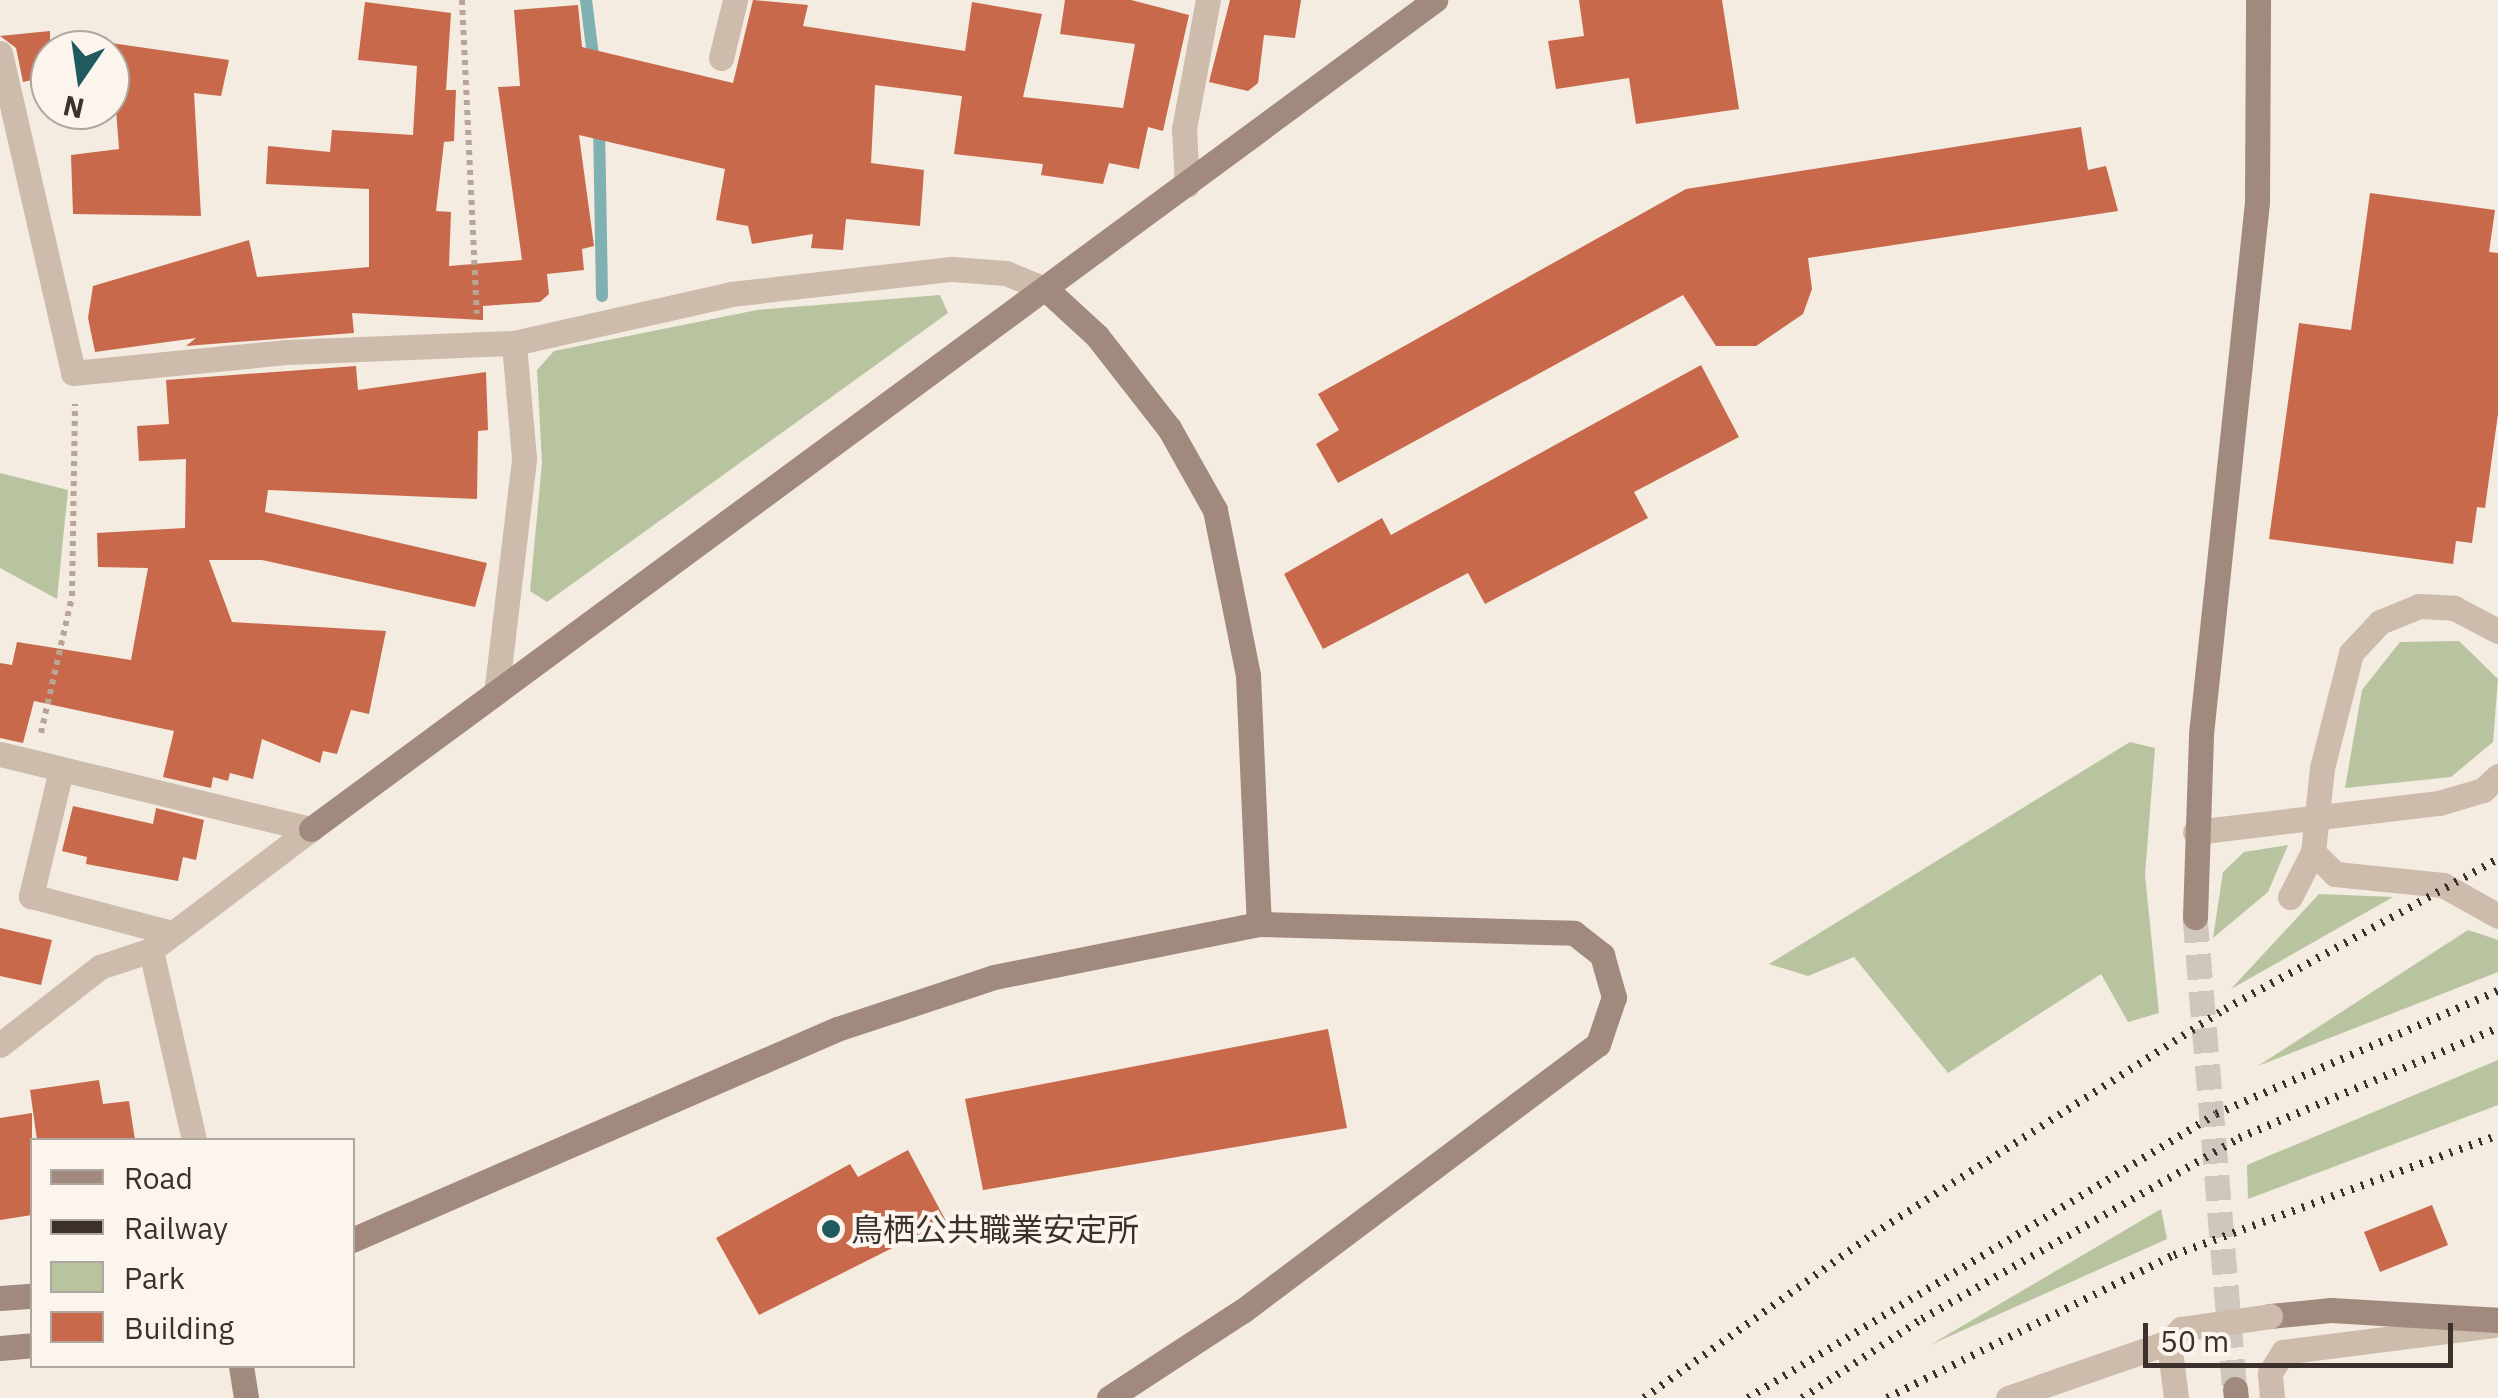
<!DOCTYPE html>
<html>
<head>
<meta charset="utf-8">
<style>
  body { margin:0 }
  #map { position:relative; width:2498px; height:1398px; overflow:hidden; background:#f4ebe1; font-family:"IBM Plex Sans","Noto Sans JP",sans-serif }
  div>[style] { position:absolute }
  .green>* { inset:0; background:#b8c4a0 }
  .stream>* { height:12px; margin:-6px; padding:0 6px; transform-origin:6px; border-radius:6px; background:#7fb0b2 }
  .building>* { inset:0; background:#c8694b }
  .secondary-tunnel>* { height:25px; margin-top:-12.5px; transform-origin:0; background:repeating-linear-gradient(90deg,#cfc6bd 0 25px,transparent 0 37px) }
  .path>* { height:6px; margin-top:-3px; transform-origin:0; background:repeating-linear-gradient(90deg,#b9a596 0 5px,transparent 0 10px) }
  .lane>* { height:25px; margin:-12.5px; padding:0 12.5px; transform-origin:12.5px; border-radius:12.5px; background:#cdbbac }
  .street>* { height:25px; margin:-12.5px; padding:0 12.5px; transform-origin:12.5px; border-radius:12.5px; background:#cdbbac }
  .secondary>* { height:25px; margin:-12.5px; padding:0 12.5px; transform-origin:12.5px; border-radius:12.5px; background:#a18a7d }
  .rail>* { height:8px; margin-top:-4px; transform-origin:0; background:repeating-linear-gradient(90deg,#3b302b 0 2.5px,transparent 0 10.5px) }
  .lane-bridge>* { height:25px; margin:-12.5px; padding:0 12.5px; transform-origin:12.5px; border-radius:12.5px; background:#cdbbac }
  .street-bridge>* { height:25px; margin:-12.5px; padding:0 12.5px; transform-origin:12.5px; border-radius:12.5px; background:#cdbbac }
  .dots>* { width:28px; height:28px; translate:-50% -50%; box-sizing:border-box; border:5px solid #fbf5ee; border-radius:50% }
  span { translate:-50% -50%; white-space:nowrap; text-align:center; line-height:1.15; -webkit-text-stroke:8px #fbf5ee; paint-order:stroke }
  .poi-label { font-size:32px; color:#3b302b }
  .left { translate:0 -50%; text-align:left }
  .legend { position:absolute; left:30px; top:1138px; width:325px; height:230px; box-sizing:border-box; background:#fbf5ee; border:2px solid #aea6a0; margin:0; padding:12px 18px; list-style:none; font-size:30px; color:#3b302b }
  .legend li { display:flex; align-items:center; gap:20px; height:50px }
  .legend b { width:50px; border:2px solid #aea6a0 }
  .north { position:absolute; left:30px; top:30px; width:100px; height:100px; box-sizing:border-box; background:#fbf5ee; border:2px solid #aea6a0; border-radius:50%; rotate:193deg; font-size:28px; font-weight:700; line-height:40px; text-align:center; color:#3b302b }
  .north::after { content:''; display:block; margin:auto; width:35px; height:45px; background:#1f5a5e; clip-path:polygon(50% 0,100% 100%,50% 72%,0 100%) }
  .scale { position:absolute; left:2143px; top:1323px; width:310px; height:45px; box-sizing:border-box; border:5px solid #3b302b; border-top:0; padding-left:12px; font-size:30px; line-height:35px; white-space:nowrap; color:#3b302b; -webkit-text-stroke:8px #fbf5ee; paint-order:stroke }
</style>
</head>
<body>
<div id="map">
  <div class="green">
    <i style="clip-path:polygon(940px 295px,948px 313px,547px 602px,530px 591px,542px 463px,537px 370px,554px 351px,757px 310px)"></i>
    <i style="clip-path:polygon(0 473px,68px 490px,57px 599px,0 568px)"></i>
    <i style="clip-path:polygon(2459px 641px,2498px 679px,2493px 742px,2451px 777px,2345px 788px,2362px 690px,2400px 642px)"></i>
    <i style="clip-path:polygon(2130px 742px,2155px 748px,2145px 875px,2159px 1013px,2128px 1022px,2101px 974px,1948px 1073px,1854px 957px,1808px 976px,1769px 964px)"></i>
    <i style="clip-path:polygon(2288px 845px,2268px 892px,2213px 938px,2223px 872px,2244px 852px)"></i>
    <i style="clip-path:polygon(2319px 894px,2393px 897px,2231px 989px)"></i>
    <i style="clip-path:polygon(2468px 930px,2498px 940px,2498px 972px,2258px 1066px)"></i>
    <i style="clip-path:polygon(2498px 1060px,2498px 1105px,2248px 1199px,2247px 1165px)"></i>
    <i style="clip-path:polygon(2161px 1209px,2167px 1239px,1930px 1345px)"></i>
  </div>
  <div class="stream">
    <i style="left:586px;top:0;width:64px;rotate:82.9deg"></i>
    <i style="left:599px;top:124px;width:172px;rotate:89deg"></i>
  </div>
  <div class="building">
    <i style="clip-path:polygon(753px 0,808px 5px,803px 26px,965px 51px,972px 2px,1042px 14px,1023px 97px,1123px 108px,1135px 44px,1060px 34px,1065px 0,1131px 0,1189px 15px,1163px 131px,1148px 127px,1139px 169px,1109px 163px,1103px 184px,1041px 175px,1043px 164px,954px 154px,962px 96px,875px 85px,871px 163px,924px 170px,920px 226px,846px 219px,843px 250px,811px 248px,813px 234px,752px 244px,748px 226px,716px 220px,725px 169px,579px 135px,594px 246px,582px 249px,584px 270px,547px 274px,549px 294px,540px 302px,483px 306px,483px 320px,352px 313px,354px 333px,186px 346px,196px 338px,95px 352px,88px 318px,93px 286px,249px 240px,257px 277px,369px 267px,369px 189px,266px 184px,268px 146px,330px 152px,332px 130px,413px 135px,417px 66px,358px 60px,365px 2px,451px 13px,446px 90px,456px 90px,454px 141px,444px 142px,436px 211px,451px 212px,449px 266px,522px 260px,498px 87px,520px 86px,514px 10px,578px 5px,582px 47px,733px 83px)"></i>
    <i style="clip-path:polygon(1230px 0,1301px 0,1295px 38px,1264px 35px,1258px 83px,1248px 91px,1209px 82px)"></i>
    <i style="clip-path:polygon(1579px 0,1722px 0,1739px 109px,1636px 124px,1629px 78px,1556px 89px,1548px 41px,1584px 36px)"></i>
    <i style="clip-path:polygon(50px 31px,50px 76px,23px 82px,16px 48px,0 36px)"></i>
    <i style="clip-path:polygon(111px 43px,229px 60px,221px 96px,194px 93px,201px 216px,73px 214px,71px 155px,119px 149px)"></i>
    <i style="clip-path:polygon(2081px 127px,2088px 170px,2106px 166px,2118px 211px,1808px 258px,1812px 289px,1803px 314px,1756px 346px,1716px 346px,1683px 295px,1338px 483px,1316px 444px,1339px 430px,1318px 394px,1686px 189px)"></i>
    <i style="clip-path:polygon(2370px 193px,2495px 210px,2489px 252px,2498px 253px,2498px 414px,2485px 508px,2477px 507px,2472px 543px,2456px 541px,2453px 564px,2269px 539px,2299px 323px,2351px 330px)"></i>
    <i style="clip-path:polygon(1701px 365px,1739px 437px,1634px 492px,1648px 518px,1485px 604px,1468px 573px,1323px 649px,1284px 574px,1382px 518px,1391px 535px)"></i>
    <i style="clip-path:polygon(356px 366px,358px 390px,486px 372px,488px 430px,478px 431px,477px 499px,268px 490px,265px 512px,487px 563px,475px 607px,262px 560px,209px 560px,232px 622px,386px 631px,369px 714px,351px 710px,337px 754px,323px 751px,320px 763px,262px 739px,253px 779px,230px 773px,228px 781px,213px 777px,211px 788px,163px 777px,174px 731px,34px 701px,23px 743px,0 738px,0 663px,12px 665px,17px 642px,131px 660px,148px 568px,98px 567px,97px 533px,185px 528px,186px 459px,139px 461px,137px 426px,169px 424px,166px 380px)"></i>
    <i style="clip-path:polygon(73px 806px,153px 824px,156px 808px,204px 820px,196px 860px,183px 857px,178px 881px,86px 864px,87px 857px,62px 851px)"></i>
    <i style="clip-path:polygon(0 928px,52px 940px,41px 985px,0 976px)"></i>
    <i style="clip-path:polygon(1328px 1029px,1347px 1128px,983px 1190px,965px 1099px)"></i>
    <i style="clip-path:polygon(99px 1080px,103px 1104px,129px 1101px,135px 1140px,37px 1140px,30px 1090px)"></i>
    <i style="clip-path:polygon(32px 1113px,32px 1215px,0 1220px,0 1118px)"></i>
    <i style="clip-path:polygon(908px 1150px,946px 1221px,759px 1315px,716px 1238px,850px 1164px,858px 1177px)"></i>
    <i style="clip-path:polygon(2432px 1205px,2448px 1245px,2380px 1272px,2364px 1232px)"></i>
  </div>
  <div class="secondary-tunnel">
    <i style="left:2195px;top:917px;width:474px;rotate:85.2deg"></i>
  </div>
  <div class="path">
    <i style="left:462px;top:0;width:314px;rotate:87.3deg"></i>
    <i style="left:41px;top:733px;width:140px;rotate:-77.2deg"></i>
    <i style="left:72px;top:596px;width:192px;rotate:-89.1deg"></i>
  </div>
  <div class="lane">
    <i style="left:2322px;top:768px;width:119px;rotate:-75.8deg"></i>
    <i style="left:2351px;top:653px;width:42px;rotate:-46.9deg"></i>
    <i style="left:2380px;top:622px;width:42px;rotate:-22.3deg"></i>
    <i style="left:2419px;top:606px;width:35px;rotate:3deg"></i>
    <i style="left:2454px;top:608px;width:50px;rotate:27.6deg"></i>
    <i style="left:2195px;top:832px;width:246px;rotate:-6.8deg"></i>
    <i style="left:2439px;top:803px;width:46px;rotate:-16.5deg"></i>
    <i style="left:2483px;top:790px;width:21px;rotate:-43deg"></i>
    <i style="left:2290px;top:897px;width:51px;rotate:-62.9deg"></i>
    <i style="left:2313px;top:852px;width:31px;rotate:45deg"></i>
    <i style="left:2335px;top:874px;width:109px;rotate:5.8deg"></i>
    <i style="left:2443px;top:885px;width:63px;rotate:29.4deg"></i>
  </div>
  <div class="street">
    <i style="left:0;top:53px;width:328px;rotate:77.1deg"></i>
    <i style="left:73px;top:373px;width:215px;rotate:-5.6deg"></i>
    <i style="left:287px;top:352px;width:227px;rotate:-2.3deg"></i>
    <i style="left:514px;top:343px;width:222px;rotate:-12.7deg"></i>
    <i style="left:731px;top:294px;width:222px;rotate:-6.5deg"></i>
    <i style="left:952px;top:269px;width:54px;rotate:4.2deg"></i>
    <i style="left:1006px;top:273px;width:44px;rotate:22.5deg"></i>
    <i style="left:721px;top:58px;width:60px;rotate:-76.4deg"></i>
    <i style="left:1187px;top:185px;width:56px;rotate:-93.1deg"></i>
    <i style="left:1184px;top:129px;width:131px;rotate:-79.5deg"></i>
    <i style="left:497px;top:686px;width:230px;rotate:-83.2deg"></i>
    <i style="left:524px;top:458px;width:115px;rotate:-95deg"></i>
    <i style="left:0;top:754px;width:320px;rotate:13.6deg"></i>
    <i style="left:61px;top:770px;width:130px;rotate:103.4deg"></i>
    <i style="left:31px;top:896px;width:146px;rotate:14.7deg"></i>
    <i style="left:0;top:1045px;width:127px;rotate:-38deg"></i>
    <i style="left:100px;top:967px;width:54px;rotate:-18.4deg"></i>
    <i style="left:194px;top:1140px;width:195px;rotate:-102.8deg"></i>
    <i style="left:151px;top:950px;width:201px;rotate:-37.1deg"></i>
    <i style="left:2169px;top:1342px;width:56px;rotate:82.9deg"></i>
    <i style="left:2008px;top:1398px;width:170px;rotate:-19.2deg"></i>
    <i style="left:2169px;top:1342px;width:18px;rotate:-47deg"></i>
    <i style="left:2272px;top:1398px;width:25px;rotate:-95deg"></i>
    <i style="left:2270px;top:1373px;width:25px;rotate:-58deg"></i>
    <i style="left:2283px;top:1352px;width:212px;rotate:-7.3deg"></i>
  </div>
  <div class="secondary">
    <i style="left:1047px;top:290px;width:68px;rotate:42.6deg"></i>
    <i style="left:1097px;top:336px;width:117px;rotate:52deg"></i>
    <i style="left:1169px;top:428px;width:94px;rotate:60.7deg"></i>
    <i style="left:1215px;top:510px;width:168px;rotate:78.7deg"></i>
    <i style="left:1248px;top:675px;width:249px;rotate:87.5deg"></i>
    <i style="left:311px;top:829px;width:1397px;rotate:-36.41deg"></i>
    <i style="left:2195px;top:917px;width:183px;rotate:-88.1deg"></i>
    <i style="left:2201px;top:734px;width:535px;rotate:-83.99deg"></i>
    <i style="left:2257px;top:202px;width:202px;rotate:-89.7deg"></i>
    <i style="left:352px;top:1240px;width:529px;rotate:-23.51deg"></i>
    <i style="left:837px;top:1029px;width:165px;rotate:-18.3deg"></i>
    <i style="left:994px;top:977px;width:270px;rotate:-11.3deg"></i>
    <i style="left:1259px;top:924px;width:315px;rotate:1.6deg"></i>
    <i style="left:1574px;top:933px;width:36px;rotate:38deg"></i>
    <i style="left:1602px;top:955px;width:44px;rotate:74.1deg"></i>
    <i style="left:1614px;top:997px;width:50px;rotate:108.8deg"></i>
    <i style="left:1598px;top:1044px;width:445px;rotate:143.1deg"></i>
    <i style="left:1242px;top:1311px;width:159px;rotate:146.8deg"></i>
    <i style="left:0;top:1298px;width:32px;rotate:-4deg"></i>
    <i style="left:2270px;top:1316px;width:61px;rotate:-5.6deg"></i>
    <i style="left:2331px;top:1310px;width:167px;rotate:3.4deg"></i>
    <i style="left:0;top:1348px;width:32px;rotate:-5deg"></i>
    <i style="left:241px;top:1366px;width:32px;rotate:81deg"></i>
    <i style="left:2235px;top:1389px;width:9px;rotate:84deg"></i>
  </div>
  <div class="rail">
    <i style="left:1644px;top:1398px;width:282px;rotate:-35.6deg"></i>
    <i style="left:1873px;top:1234px;width:418px;rotate:-32.6deg"></i>
    <i style="left:2225px;top:1009px;width:311px;rotate:-28.8deg"></i>
    <i style="left:1748px;top:1398px;width:547px;rotate:-31.25deg"></i>
    <i style="left:2216px;top:1114px;width:308px;rotate:-23.6deg"></i>
    <i style="left:1802px;top:1398px;width:144px;rotate:-33.4deg"></i>
    <i style="left:1922px;top:1319px;width:365px;rotate:-29.7deg"></i>
    <i style="left:2239px;top:1138px;width:281px;rotate:-23deg"></i>
    <i style="left:1887px;top:1398px;width:321px;rotate:-26.5deg"></i>
    <i style="left:2174px;top:1255px;width:346px;rotate:-20.3deg"></i>
  </div>
  <div class="lane-bridge">
    <i style="left:2313px;top:852px;width:84px;rotate:-83.9deg"></i>
  </div>
  <div class="street-bridge">
    <i style="left:2181px;top:1329px;width:90px;rotate:-8.3deg"></i>
  </div>
  <div class="dots">
    <i style="left:831px;top:1229px;background:#1f5a5e"></i>
  </div>
  <div class="poi-label">
    <span class="left" style="left:851px;top:1229px">鳥栖公共職業安定所</span>
  </div>
  <ul class="legend">
  <li><b style="height:12px;background:#a18a7d"></b>Road</li>
  <li><b style="height:12px;background:#3b302b"></b>Railway</li>
  <li><b style="height:28px;background:#b8c4a0"></b>Park</li>
  <li><b style="height:28px;background:#c8694b"></b>Building</li>
  </ul>
  <div class="north">N</div>
  <div class="scale">50 m</div>
</div>
</body>
</html>
